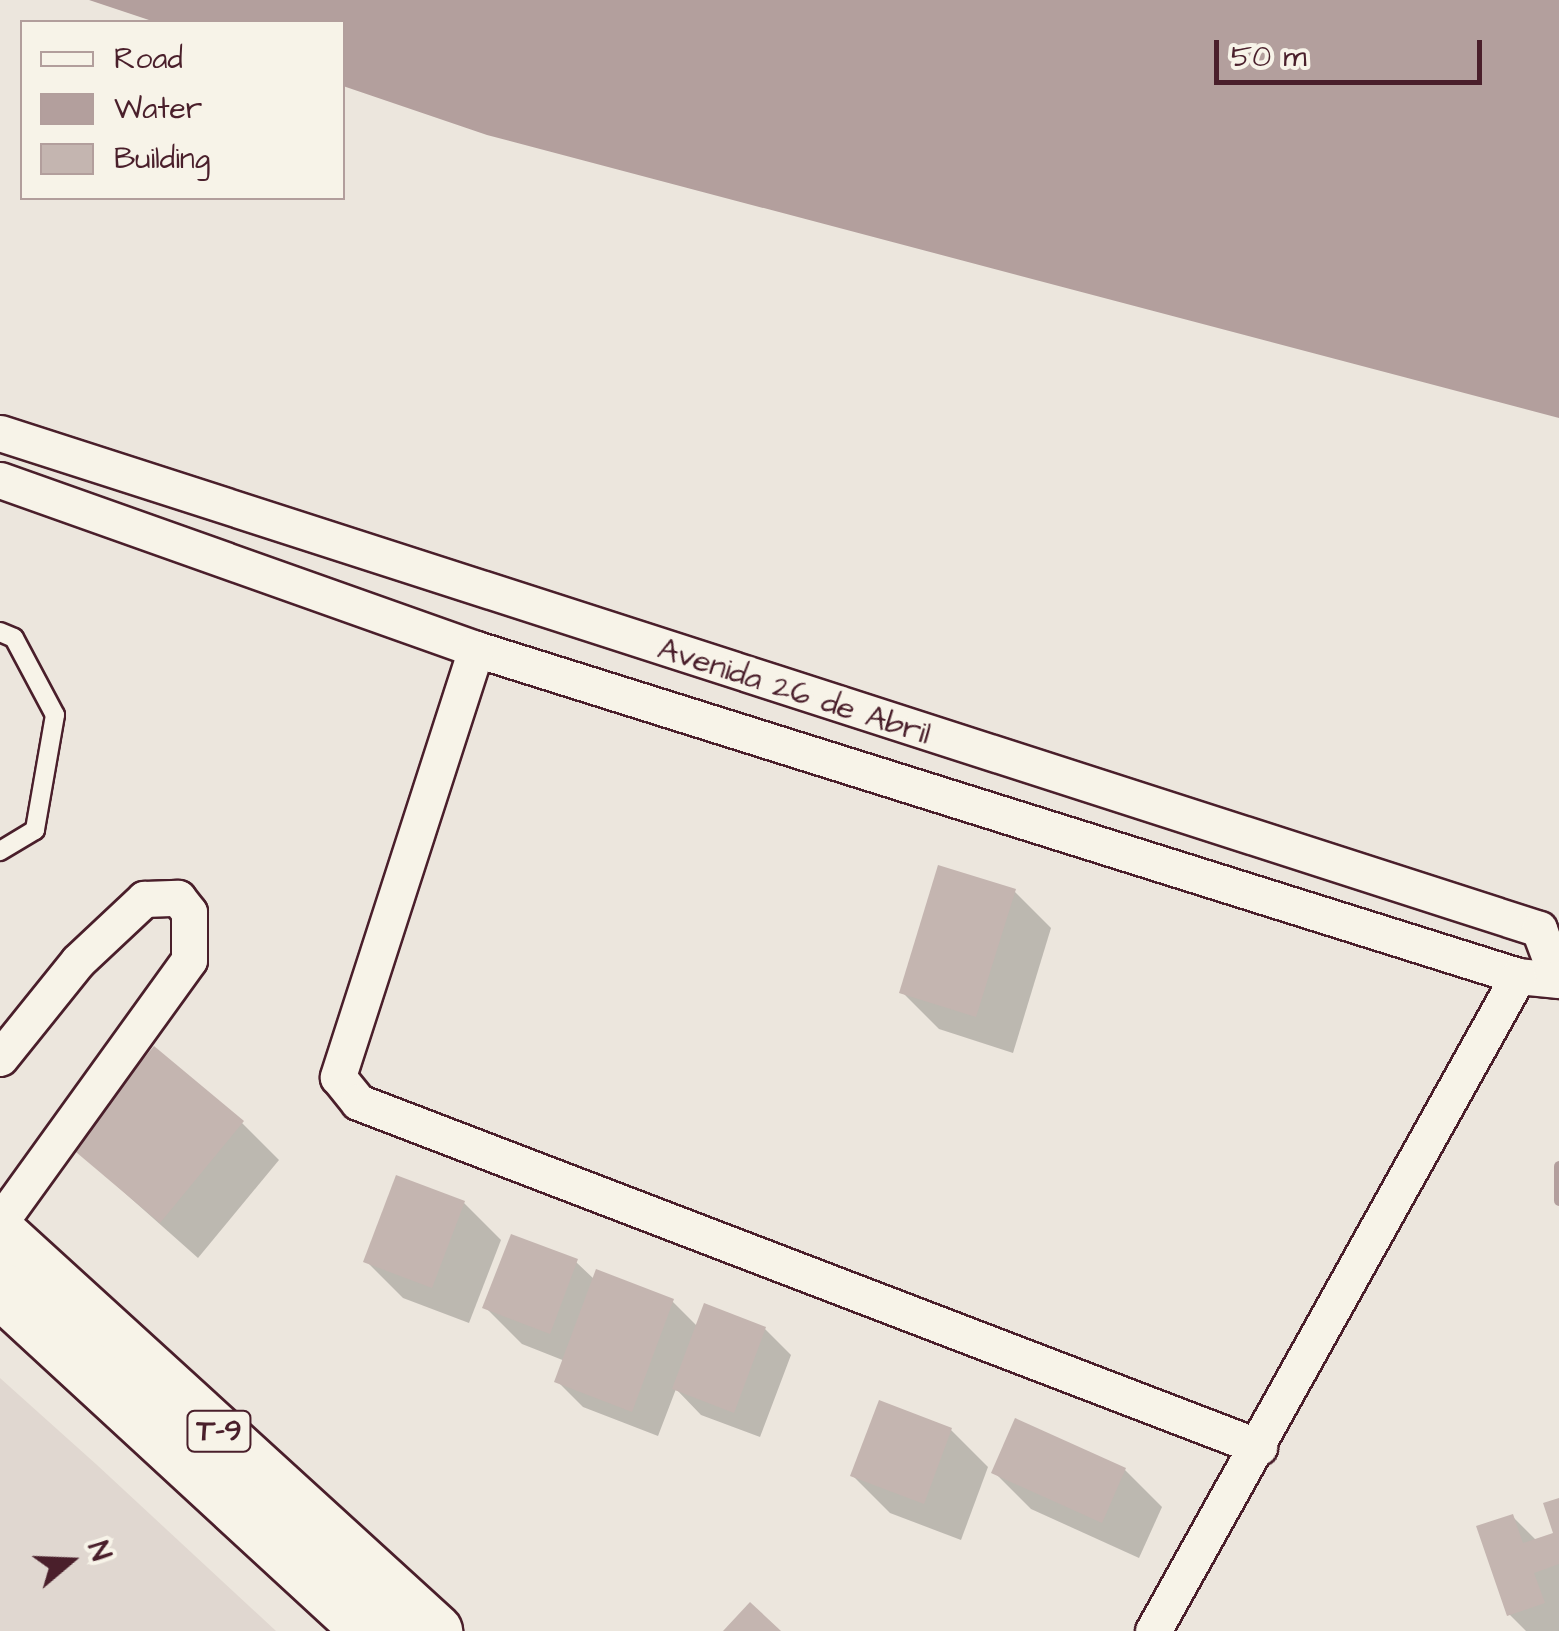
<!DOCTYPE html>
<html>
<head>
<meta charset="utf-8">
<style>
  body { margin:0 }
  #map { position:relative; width:1559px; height:1631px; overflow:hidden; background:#ece6dd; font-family:"Architects Daughter",sans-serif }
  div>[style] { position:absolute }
  .built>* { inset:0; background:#e0d7d0 }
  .water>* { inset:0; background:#b39f9d }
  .shadow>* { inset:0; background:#0003 }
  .stream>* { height:11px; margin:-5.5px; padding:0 5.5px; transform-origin:5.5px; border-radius:5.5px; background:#b39f9d }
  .building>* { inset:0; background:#c4b5b0 }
  .roads { filter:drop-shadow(2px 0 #4a1f2b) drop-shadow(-2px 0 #4a1f2b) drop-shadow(0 2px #4a1f2b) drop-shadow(0 -2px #4a1f2b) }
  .service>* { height:18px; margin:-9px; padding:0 9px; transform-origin:9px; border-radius:9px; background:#f7f3e8 }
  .minor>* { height:35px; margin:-17.5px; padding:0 17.5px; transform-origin:17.5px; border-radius:17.5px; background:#f7f3e8 }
  .primary>* { height:55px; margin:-27.5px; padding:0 27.5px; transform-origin:27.5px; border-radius:27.5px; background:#f7f3e8 }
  span { translate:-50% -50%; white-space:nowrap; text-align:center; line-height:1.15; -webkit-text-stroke:8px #f7f3e8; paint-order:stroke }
  .shield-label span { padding:2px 8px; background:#f7f3e8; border:2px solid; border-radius:8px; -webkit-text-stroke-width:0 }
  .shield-label { font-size:30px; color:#4a1f2b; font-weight:700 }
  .street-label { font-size:32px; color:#4a1f2b }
  .legend { position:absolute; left:20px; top:20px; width:325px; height:180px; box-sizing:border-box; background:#f7f3e8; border:2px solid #b29e9c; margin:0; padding:12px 18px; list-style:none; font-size:30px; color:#4a1f2b }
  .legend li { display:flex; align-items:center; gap:20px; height:50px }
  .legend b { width:50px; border:2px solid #b29e9c }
  .north { position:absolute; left:20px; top:1511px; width:100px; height:100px; -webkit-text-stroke:8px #f7f3e8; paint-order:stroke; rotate:71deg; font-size:28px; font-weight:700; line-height:40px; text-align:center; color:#4a1f2b }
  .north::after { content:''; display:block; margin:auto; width:35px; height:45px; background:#4a1f2b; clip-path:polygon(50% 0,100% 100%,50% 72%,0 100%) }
  .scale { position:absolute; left:1214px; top:40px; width:268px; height:45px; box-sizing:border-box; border:5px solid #4a1f2b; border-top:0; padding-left:12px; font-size:30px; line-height:35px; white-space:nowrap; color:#4a1f2b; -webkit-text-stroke:8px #f7f3e8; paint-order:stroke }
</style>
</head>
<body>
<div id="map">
  <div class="built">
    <i style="clip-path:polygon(0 1378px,97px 1465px,276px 1631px,0 1631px)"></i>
  </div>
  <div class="water">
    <i style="clip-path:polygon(89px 0,1559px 0,1559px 418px,487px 135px,343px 86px,342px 22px,155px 22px)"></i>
  </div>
  <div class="shadow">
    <i style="clip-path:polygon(1014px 891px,1051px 928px,1013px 1053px,939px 1029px,902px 992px)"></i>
    <i style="clip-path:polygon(242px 1123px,279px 1160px,198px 1258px,73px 1147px)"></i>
    <i style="clip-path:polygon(464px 1203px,501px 1240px,469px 1323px,403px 1298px,366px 1261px)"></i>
    <i style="clip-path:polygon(576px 1262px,595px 1280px,673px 1302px,698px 1327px,765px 1329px,791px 1355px,760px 1437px,701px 1415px,676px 1389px,658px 1436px,583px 1407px,557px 1381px,565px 1361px,522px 1344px,485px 1307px)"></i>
    <i style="clip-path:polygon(951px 1430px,988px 1467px,961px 1540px,890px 1513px,853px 1476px)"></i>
    <i style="clip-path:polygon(1125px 1470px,1162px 1507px,1139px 1558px,1031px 1509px,994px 1472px)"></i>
    <i style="clip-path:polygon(1559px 1501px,1559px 1631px,1526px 1631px,1509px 1614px,1513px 1517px,1537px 1541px,1556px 1534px)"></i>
  </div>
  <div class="stream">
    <i style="left:1559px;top:1166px;width:34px;rotate:90deg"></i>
  </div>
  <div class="building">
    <i style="clip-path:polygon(938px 865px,1016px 889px,976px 1017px,899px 993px)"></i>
    <i style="clip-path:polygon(154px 1046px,244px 1121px,160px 1223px,70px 1147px)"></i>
    <i style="clip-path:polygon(396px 1175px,465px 1201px,432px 1288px,363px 1262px)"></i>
    <i style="clip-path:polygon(511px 1234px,578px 1259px,550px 1334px,482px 1308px)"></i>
    <i style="clip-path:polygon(596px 1269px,674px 1299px,632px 1412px,554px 1382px)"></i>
    <i style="clip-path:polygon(704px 1303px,766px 1327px,734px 1413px,672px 1389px)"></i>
    <i style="clip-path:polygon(879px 1400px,952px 1428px,924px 1504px,850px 1476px)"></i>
    <i style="clip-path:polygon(1015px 1418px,1126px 1468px,1102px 1523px,991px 1473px)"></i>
    <i style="clip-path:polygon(1559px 1498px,1559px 1564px,1534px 1573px,1545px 1603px,1507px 1616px,1476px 1526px,1513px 1514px,1523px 1543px,1553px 1533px,1543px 1503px)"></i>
    <i style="clip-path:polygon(750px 1602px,781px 1631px,723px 1631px)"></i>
  </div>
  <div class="roads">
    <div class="service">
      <i style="left:0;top:632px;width:15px;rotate:23deg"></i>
      <i style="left:14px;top:638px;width:87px;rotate:62deg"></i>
      <i style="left:55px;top:715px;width:117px;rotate:99.9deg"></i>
      <i style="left:35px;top:830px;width:41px;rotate:149deg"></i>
    </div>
    <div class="minor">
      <i style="left:0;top:433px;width:1617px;rotate:17.86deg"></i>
      <i style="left:1539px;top:929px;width:54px;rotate:69.6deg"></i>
      <i style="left:0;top:480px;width:505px;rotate:19.55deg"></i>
      <i style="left:476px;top:649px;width:1092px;rotate:17.42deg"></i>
      <i style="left:1518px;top:976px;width:41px;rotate:5.6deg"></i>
      <i style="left:476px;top:649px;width:450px;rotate:107.9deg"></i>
      <i style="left:338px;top:1077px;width:32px;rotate:51deg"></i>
      <i style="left:358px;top:1102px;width:965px;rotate:20.95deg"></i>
      <i style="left:0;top:1058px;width:124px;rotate:-51.2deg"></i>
      <i style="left:78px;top:961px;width:91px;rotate:-43.2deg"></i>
      <i style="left:144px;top:899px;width:34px;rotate:-2deg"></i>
      <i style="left:178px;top:898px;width:18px;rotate:52deg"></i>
      <i style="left:189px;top:912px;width:48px;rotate:90deg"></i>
      <i style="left:189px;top:960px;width:323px;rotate:125.8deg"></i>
      <i style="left:1153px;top:1631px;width:750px;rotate:-60.87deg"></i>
    </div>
    <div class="primary">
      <i style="left:0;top:1235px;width:588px;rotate:42.38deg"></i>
      <i style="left:0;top:1289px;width:505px;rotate:42.67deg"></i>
    </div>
  </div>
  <div class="shield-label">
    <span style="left:219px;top:1431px">T-9</span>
  </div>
  <div class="street-label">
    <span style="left:794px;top:692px;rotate:18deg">Avenida 26 de Abril</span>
  </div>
  <ul class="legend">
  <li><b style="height:12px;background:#f7f3e8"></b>Road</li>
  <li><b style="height:28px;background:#b39f9d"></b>Water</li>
  <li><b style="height:28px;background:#c4b5b0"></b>Building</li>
  </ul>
  <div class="north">N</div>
  <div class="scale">50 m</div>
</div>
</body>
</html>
